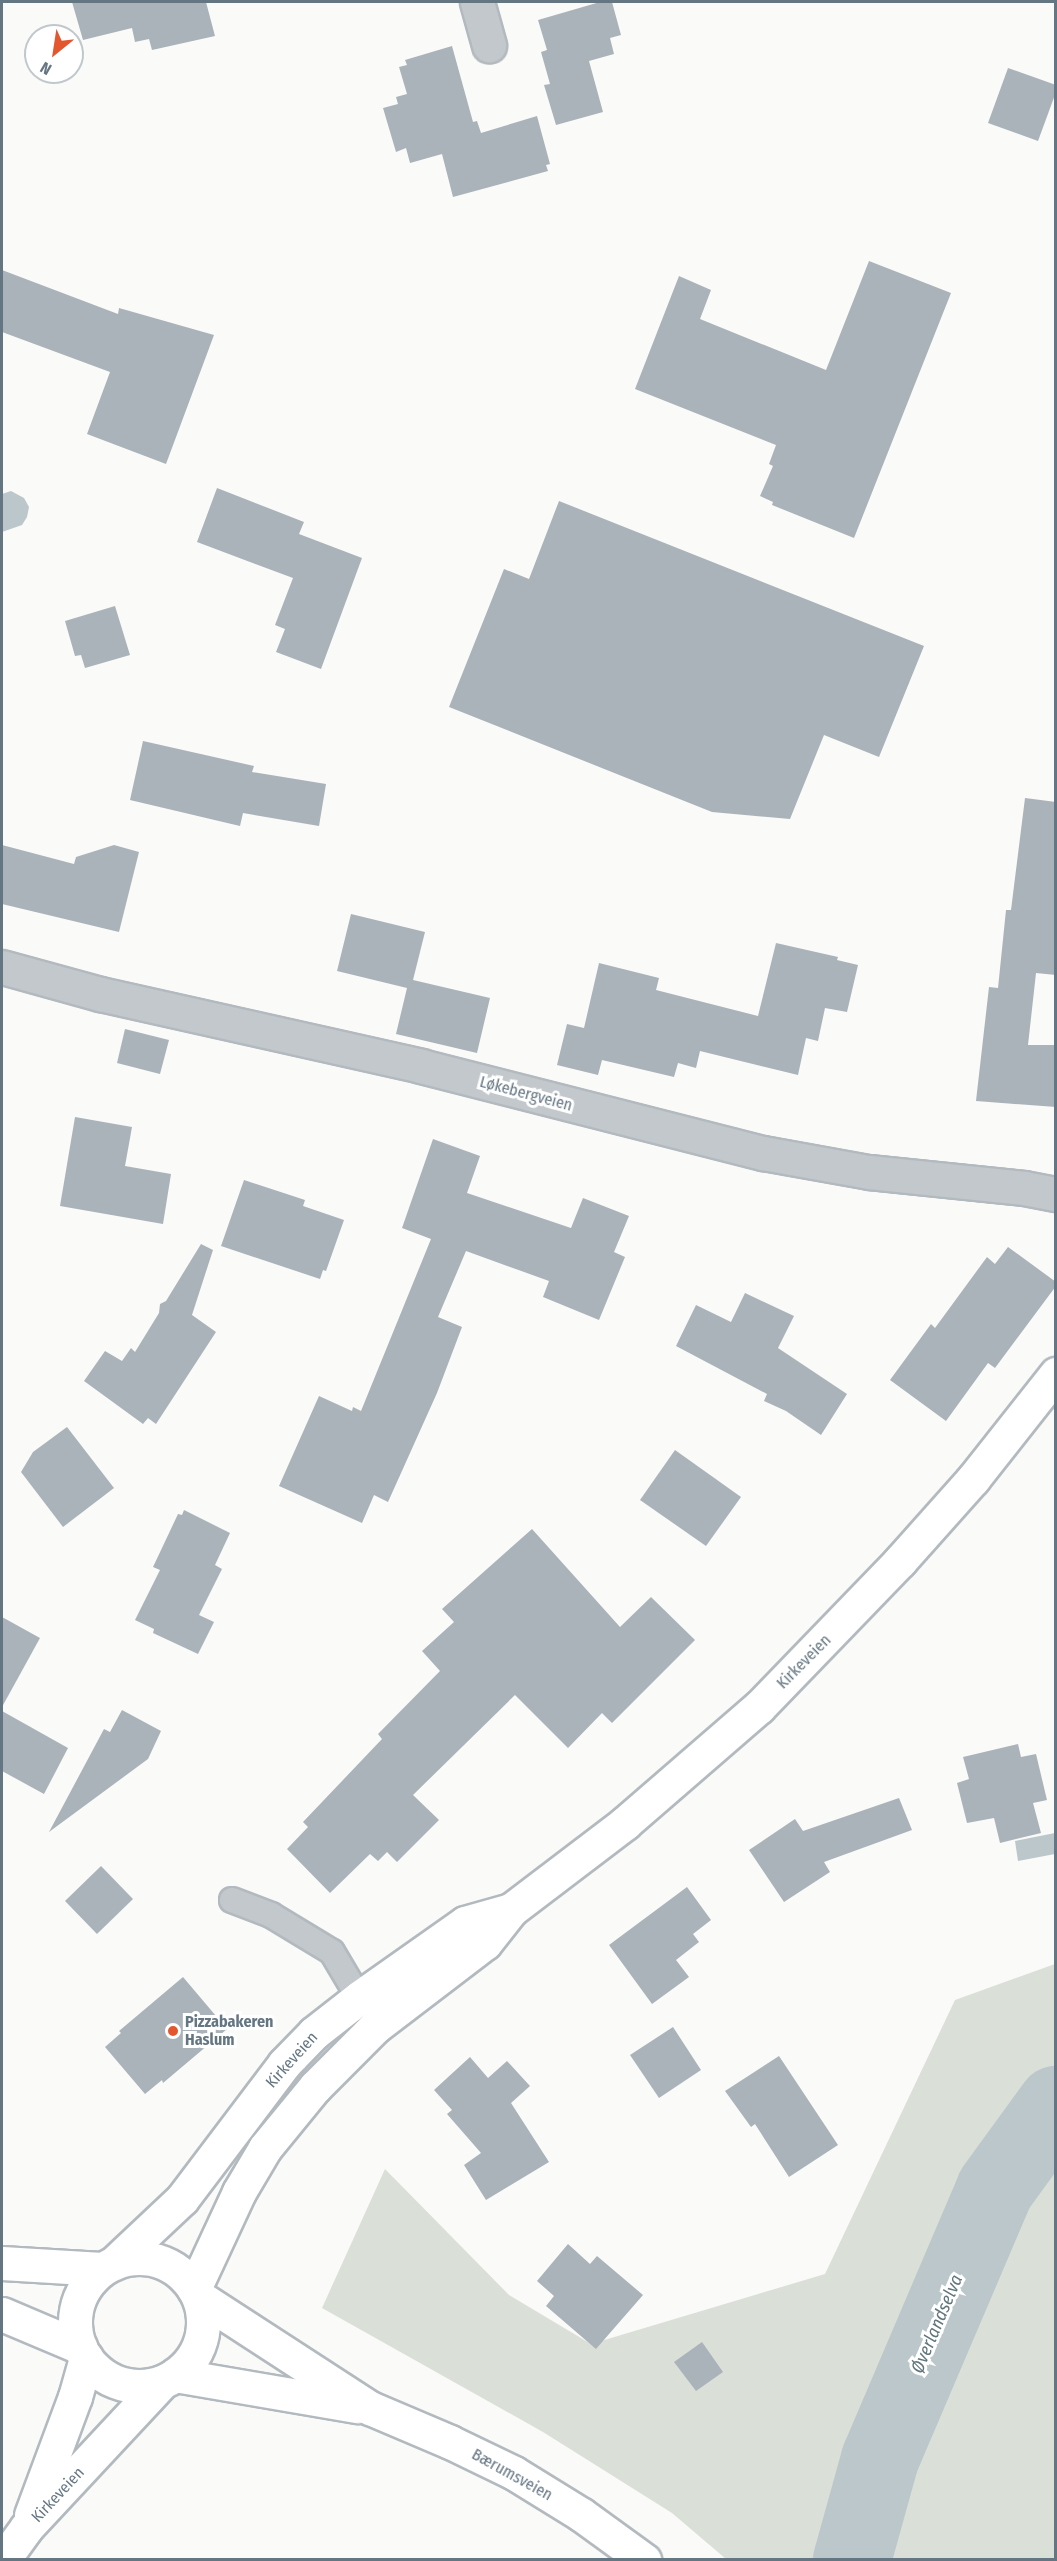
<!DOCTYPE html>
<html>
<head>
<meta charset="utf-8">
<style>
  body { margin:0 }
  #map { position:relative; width:1057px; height:2561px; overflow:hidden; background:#fafaf8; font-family:"Fira Sans Condensed",sans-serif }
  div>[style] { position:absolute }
  .green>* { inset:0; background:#dadfd7 }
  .water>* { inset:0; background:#bbc7cb }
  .river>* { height:78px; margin:-39px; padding:0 39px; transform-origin:39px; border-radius:39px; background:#bbc7cb }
  .building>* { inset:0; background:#aab3b9 }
  .roads { filter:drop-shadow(2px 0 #b3babf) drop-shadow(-2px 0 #b3babf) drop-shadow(0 2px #b3babf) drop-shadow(0 -2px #b3babf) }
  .service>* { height:24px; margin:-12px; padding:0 12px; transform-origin:12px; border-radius:12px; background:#c3c8cc }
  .minor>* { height:33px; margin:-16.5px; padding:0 16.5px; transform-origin:16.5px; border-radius:16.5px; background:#c3c8cc }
  .secondary>* { height:33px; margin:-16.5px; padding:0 16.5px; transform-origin:16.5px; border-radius:16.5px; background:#fff }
  .primary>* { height:33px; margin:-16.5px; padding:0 16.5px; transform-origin:16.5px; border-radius:16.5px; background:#fff }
  .primary>.ring { margin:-16.5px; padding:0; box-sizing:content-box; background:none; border:33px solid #fff; border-radius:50% }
  .dots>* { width:16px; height:16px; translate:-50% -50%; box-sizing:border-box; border:3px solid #fff; border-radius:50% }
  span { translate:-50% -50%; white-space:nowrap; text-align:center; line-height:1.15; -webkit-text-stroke:6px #fff; paint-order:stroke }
  .street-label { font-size:16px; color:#657683 }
  .poi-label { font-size:16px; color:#657683; font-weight:700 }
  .left { translate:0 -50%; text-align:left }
  .water-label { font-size:18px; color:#60757c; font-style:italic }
  .frame { position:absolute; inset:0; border:3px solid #657683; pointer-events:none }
  .north { position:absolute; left:24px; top:24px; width:60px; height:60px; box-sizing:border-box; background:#fff; border:2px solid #c1c8cd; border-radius:50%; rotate:210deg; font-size:16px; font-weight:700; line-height:24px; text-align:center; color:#657683 }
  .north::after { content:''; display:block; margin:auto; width:21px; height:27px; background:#e4572e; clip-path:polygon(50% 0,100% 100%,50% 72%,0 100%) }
</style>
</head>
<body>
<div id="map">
  <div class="green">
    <i style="clip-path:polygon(1055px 1964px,1055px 2559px,726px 2559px,672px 2513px,543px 2432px,322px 2308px,385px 2169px,509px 2295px,591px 2344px,825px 2274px,955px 2000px)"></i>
  </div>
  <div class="water">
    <i style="clip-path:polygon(11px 491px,24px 498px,29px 507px,27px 517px,22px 525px,2px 532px,2px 494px)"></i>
    <i style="clip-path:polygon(1055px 1833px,1055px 1854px,1018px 1861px,1015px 1841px)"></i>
  </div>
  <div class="river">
    <i style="left:852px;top:2560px;width:105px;rotate:-74.5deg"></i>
    <i style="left:880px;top:2459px;width:293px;rotate:-66.9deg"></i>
    <i style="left:995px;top:2189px;width:104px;rotate:-54deg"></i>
  </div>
  <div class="building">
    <i style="clip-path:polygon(72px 2px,206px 2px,215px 36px,152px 50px,149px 39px,135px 42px,132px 28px,83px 40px)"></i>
    <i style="clip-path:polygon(600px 2px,612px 2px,621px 35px,610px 38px,614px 54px,589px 61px,603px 112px,556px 125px,544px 85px,550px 84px,541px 52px,547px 50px,538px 20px)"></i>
    <i style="clip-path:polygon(452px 46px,473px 122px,477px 121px,481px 133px,537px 116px,550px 164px,546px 165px,548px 171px,453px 197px,442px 154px,410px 163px,406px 148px,396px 152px,383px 108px,398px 104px,396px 97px,407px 94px,399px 67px,407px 65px,405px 60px)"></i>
    <i style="clip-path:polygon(1008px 68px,1056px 85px,1056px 92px,1038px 141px,988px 123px)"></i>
    <i style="clip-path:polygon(869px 261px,951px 293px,854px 538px,772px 505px,773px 502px,760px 496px,773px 466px,769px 464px,776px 445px,635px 389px,679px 276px,711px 290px,700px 319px,826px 370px)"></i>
    <i style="clip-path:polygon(2px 270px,118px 314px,119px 308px,214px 335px,166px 464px,87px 434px,110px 372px,2px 332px)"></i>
    <i style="clip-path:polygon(217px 488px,304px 522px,299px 534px,362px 558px,321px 669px,276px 652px,285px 629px,275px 625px,293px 578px,197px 542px)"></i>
    <i style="clip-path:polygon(559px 501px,924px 646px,879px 757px,824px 735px,790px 819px,712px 812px,449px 707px,504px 569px,529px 579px)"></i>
    <i style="clip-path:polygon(115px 606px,130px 655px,85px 668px,81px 655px,75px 656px,65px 621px)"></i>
    <i style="clip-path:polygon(143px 741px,254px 766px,252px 772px,326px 784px,319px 826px,243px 813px,240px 826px,130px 800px)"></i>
    <i style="clip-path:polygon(1025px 798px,1056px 802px,1056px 975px,1036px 973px,1028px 1045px,1056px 1045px,1056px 1107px,976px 1101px,989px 987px,998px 988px,1006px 910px,1011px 910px)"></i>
    <i style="clip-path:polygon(2px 845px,74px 864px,76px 857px,114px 845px,139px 852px,119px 932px,2px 904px)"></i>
    <i style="clip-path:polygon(351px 914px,425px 932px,413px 980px,490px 998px,477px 1053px,396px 1034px,407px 988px,337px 971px)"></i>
    <i style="clip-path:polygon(776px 943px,838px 957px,837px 960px,858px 965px,847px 1012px,825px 1008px,818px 1041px,806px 1038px,798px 1075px,700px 1051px,696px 1068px,678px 1063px,674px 1077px,602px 1060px,598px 1075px,557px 1065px,567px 1024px,584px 1028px,599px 963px,659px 978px,656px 990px,758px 1016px)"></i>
    <i style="clip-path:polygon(125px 1029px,169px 1040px,160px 1074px,117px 1063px)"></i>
    <i style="clip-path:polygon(75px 1117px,132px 1127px,125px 1166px,171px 1174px,163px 1224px,60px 1206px)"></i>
    <i style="clip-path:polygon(433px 1139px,480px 1156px,467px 1193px,571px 1228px,583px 1198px,629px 1216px,614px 1252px,625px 1257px,599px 1320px,543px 1297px,549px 1281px,466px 1251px,438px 1317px,462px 1327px,437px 1393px,388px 1502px,374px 1495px,362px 1523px,279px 1486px,319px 1396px,352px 1411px,353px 1407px,361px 1411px,431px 1239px,402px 1228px)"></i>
    <i style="clip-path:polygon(244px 1180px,305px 1200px,303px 1206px,344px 1220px,326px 1271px,323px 1270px,320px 1279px,221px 1246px)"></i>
    <i style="clip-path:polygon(201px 1244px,213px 1250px,192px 1315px,216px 1332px,156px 1424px,148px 1418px,143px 1424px,84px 1381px,105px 1351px,122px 1361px,131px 1348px,135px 1352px,159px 1313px,160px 1304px,166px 1301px)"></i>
    <i style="clip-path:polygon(1008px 1247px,1056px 1282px,1056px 1286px,995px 1368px,988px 1363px,946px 1421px,890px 1380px,931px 1324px,935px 1328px,987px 1257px,995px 1264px)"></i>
    <i style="clip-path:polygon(745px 1293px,794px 1316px,778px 1348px,847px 1394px,821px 1435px,786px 1411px,764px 1401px,767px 1394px,676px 1346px,696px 1305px,731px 1322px)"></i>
    <i style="clip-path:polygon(67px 1427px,114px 1488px,63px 1527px,21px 1472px,33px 1452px)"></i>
    <i style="clip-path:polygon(675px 1450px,741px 1497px,706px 1546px,640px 1500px)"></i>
    <i style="clip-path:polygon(184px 1510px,230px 1533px,215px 1565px,222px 1569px,199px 1615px,214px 1622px,198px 1654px,153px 1633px,154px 1629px,135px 1620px,160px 1570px,153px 1567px,178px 1514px,182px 1515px)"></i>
    <i style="clip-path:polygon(532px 1529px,620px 1627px,651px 1597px,695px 1640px,612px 1723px,602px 1713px,568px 1748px,515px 1695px,413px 1795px,439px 1820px,397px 1862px,387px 1852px,378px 1861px,370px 1854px,330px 1893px,287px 1849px,308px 1827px,303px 1822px,382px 1739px,378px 1734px,440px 1671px,422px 1651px,454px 1622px,442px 1609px)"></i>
    <i style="clip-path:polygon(2px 1617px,40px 1638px,2px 1707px)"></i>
    <i style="clip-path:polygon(122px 1710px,161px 1731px,148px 1759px,49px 1832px,104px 1729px,110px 1732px)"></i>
    <i style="clip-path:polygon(2px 1711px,68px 1748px,44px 1794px,2px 1771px)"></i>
    <i style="clip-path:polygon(1018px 1744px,1021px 1757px,1036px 1754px,1047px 1800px,1033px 1803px,1041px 1833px,1000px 1843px,994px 1818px,967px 1823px,957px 1783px,969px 1779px,963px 1757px)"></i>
    <i style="clip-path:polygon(899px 1798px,912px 1830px,824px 1862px,830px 1872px,784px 1902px,749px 1850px,795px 1819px,803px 1831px)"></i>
    <i style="clip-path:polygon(101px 1866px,133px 1899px,97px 1934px,65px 1901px)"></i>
    <i style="clip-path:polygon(687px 1887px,711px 1920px,693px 1934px,699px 1942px,676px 1960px,689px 1977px,652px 2004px,609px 1945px)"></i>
    <i style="clip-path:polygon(183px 1977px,227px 2029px,163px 2083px,162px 2080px,145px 2094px,105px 2047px,121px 2033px,119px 2031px)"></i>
    <i style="clip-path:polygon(673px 2027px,701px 2070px,659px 2098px,630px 2055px)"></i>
    <i style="clip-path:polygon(779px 2056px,838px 2145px,789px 2177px,755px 2124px,751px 2127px,725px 2091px)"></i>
    <i style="clip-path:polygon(470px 2057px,488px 2078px,507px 2061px,530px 2086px,511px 2103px,549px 2162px,486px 2200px,464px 2165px,481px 2153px,447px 2114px,452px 2110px,434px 2090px)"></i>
    <i style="clip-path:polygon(568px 2244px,590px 2264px,597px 2256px,643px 2295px,596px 2349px,546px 2306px,554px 2296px,537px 2281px)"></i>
    <i style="clip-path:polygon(702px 2342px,723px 2372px,696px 2391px,674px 2362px)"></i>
  </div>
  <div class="roads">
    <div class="service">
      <i style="left:232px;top:1900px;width:42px;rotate:21deg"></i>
      <i style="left:271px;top:1915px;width:71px;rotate:31.2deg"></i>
      <i style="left:332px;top:1952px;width:69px;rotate:59.3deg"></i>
    </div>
    <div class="minor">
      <i style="left:477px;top:2px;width:45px;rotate:74.4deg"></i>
      <i style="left:2px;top:967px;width:102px;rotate:15.4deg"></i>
      <i style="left:100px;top:994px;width:329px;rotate:12.6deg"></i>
      <i style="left:421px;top:1066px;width:353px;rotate:14.3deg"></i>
      <i style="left:763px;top:1153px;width:108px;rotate:10.2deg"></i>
      <i style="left:869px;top:1172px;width:156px;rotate:5.9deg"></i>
      <i style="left:1024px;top:1188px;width:33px;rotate:11deg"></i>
    </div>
    <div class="secondary">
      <i style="left:114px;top:2263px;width:93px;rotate:-43.3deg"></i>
      <i style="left:182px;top:2199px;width:169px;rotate:-52.9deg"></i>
      <i style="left:284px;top:2064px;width:43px;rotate:-45.9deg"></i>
      <i style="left:314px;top:2033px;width:58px;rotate:-38deg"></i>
      <i style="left:360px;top:1997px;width:128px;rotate:-35.2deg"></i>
      <i style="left:465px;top:1923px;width:48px;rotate:-15.8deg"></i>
      <i style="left:194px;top:2289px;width:107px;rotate:-65.1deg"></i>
      <i style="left:239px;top:2192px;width:51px;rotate:-59.4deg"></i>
      <i style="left:265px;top:2148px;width:79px;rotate:-50.7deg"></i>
      <i style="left:315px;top:2087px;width:86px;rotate:-45deg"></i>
      <i style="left:376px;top:2026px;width:137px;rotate:-37.3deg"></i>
      <i style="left:485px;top:1943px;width:42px;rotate:-51.8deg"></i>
      <i style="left:511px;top:1910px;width:143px;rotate:-37.3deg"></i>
      <i style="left:625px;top:1823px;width:177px;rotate:-40.9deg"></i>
      <i style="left:759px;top:1707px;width:203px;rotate:-46deg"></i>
      <i style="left:900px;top:1561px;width:110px;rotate:-48.3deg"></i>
      <i style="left:973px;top:1479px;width:134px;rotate:-51.7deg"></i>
      <i style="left:31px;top:2515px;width:126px;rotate:-69.6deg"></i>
      <i style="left:75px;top:2397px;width:41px;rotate:-74.2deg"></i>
      <i style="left:3px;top:2560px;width:39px;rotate:-54deg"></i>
      <i style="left:26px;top:2528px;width:200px;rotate:-47deg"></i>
    </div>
    <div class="primary">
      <i class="ring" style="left:75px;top:2258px;width:95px;height:95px"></i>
      <i style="left:2px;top:2263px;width:100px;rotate:3.4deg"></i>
      <i style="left:199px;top:2297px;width:204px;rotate:33deg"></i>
      <i style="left:370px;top:2408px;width:87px;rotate:23deg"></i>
      <i style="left:450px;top:2442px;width:71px;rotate:25.8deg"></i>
      <i style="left:514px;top:2473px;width:80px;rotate:31.7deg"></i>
      <i style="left:582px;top:2515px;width:77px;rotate:36deg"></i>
      <i style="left:2px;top:2314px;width:85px;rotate:22.9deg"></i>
      <i style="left:175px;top:2375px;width:185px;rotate:9.7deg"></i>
    </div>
  </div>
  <div class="dots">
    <i style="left:173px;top:2031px;background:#e4572e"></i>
  </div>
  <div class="street-label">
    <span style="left:526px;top:1094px;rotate:15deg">Løkebergveien</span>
    <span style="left:804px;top:1662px;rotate:-45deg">Kirkeveien</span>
    <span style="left:292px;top:2060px;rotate:-48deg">Kirkeveien</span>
    <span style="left:512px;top:2475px;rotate:29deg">Bærumsveien</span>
    <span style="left:58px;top:2495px;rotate:-47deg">Kirkeveien</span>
  </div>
  <div class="poi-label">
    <span class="left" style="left:185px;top:2031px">Pizzabakeren<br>Haslum</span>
  </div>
  <div class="water-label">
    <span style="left:937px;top:2324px;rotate:-67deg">Øverlandselva</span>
  </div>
  <div class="frame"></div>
  <div class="north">N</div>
</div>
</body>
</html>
